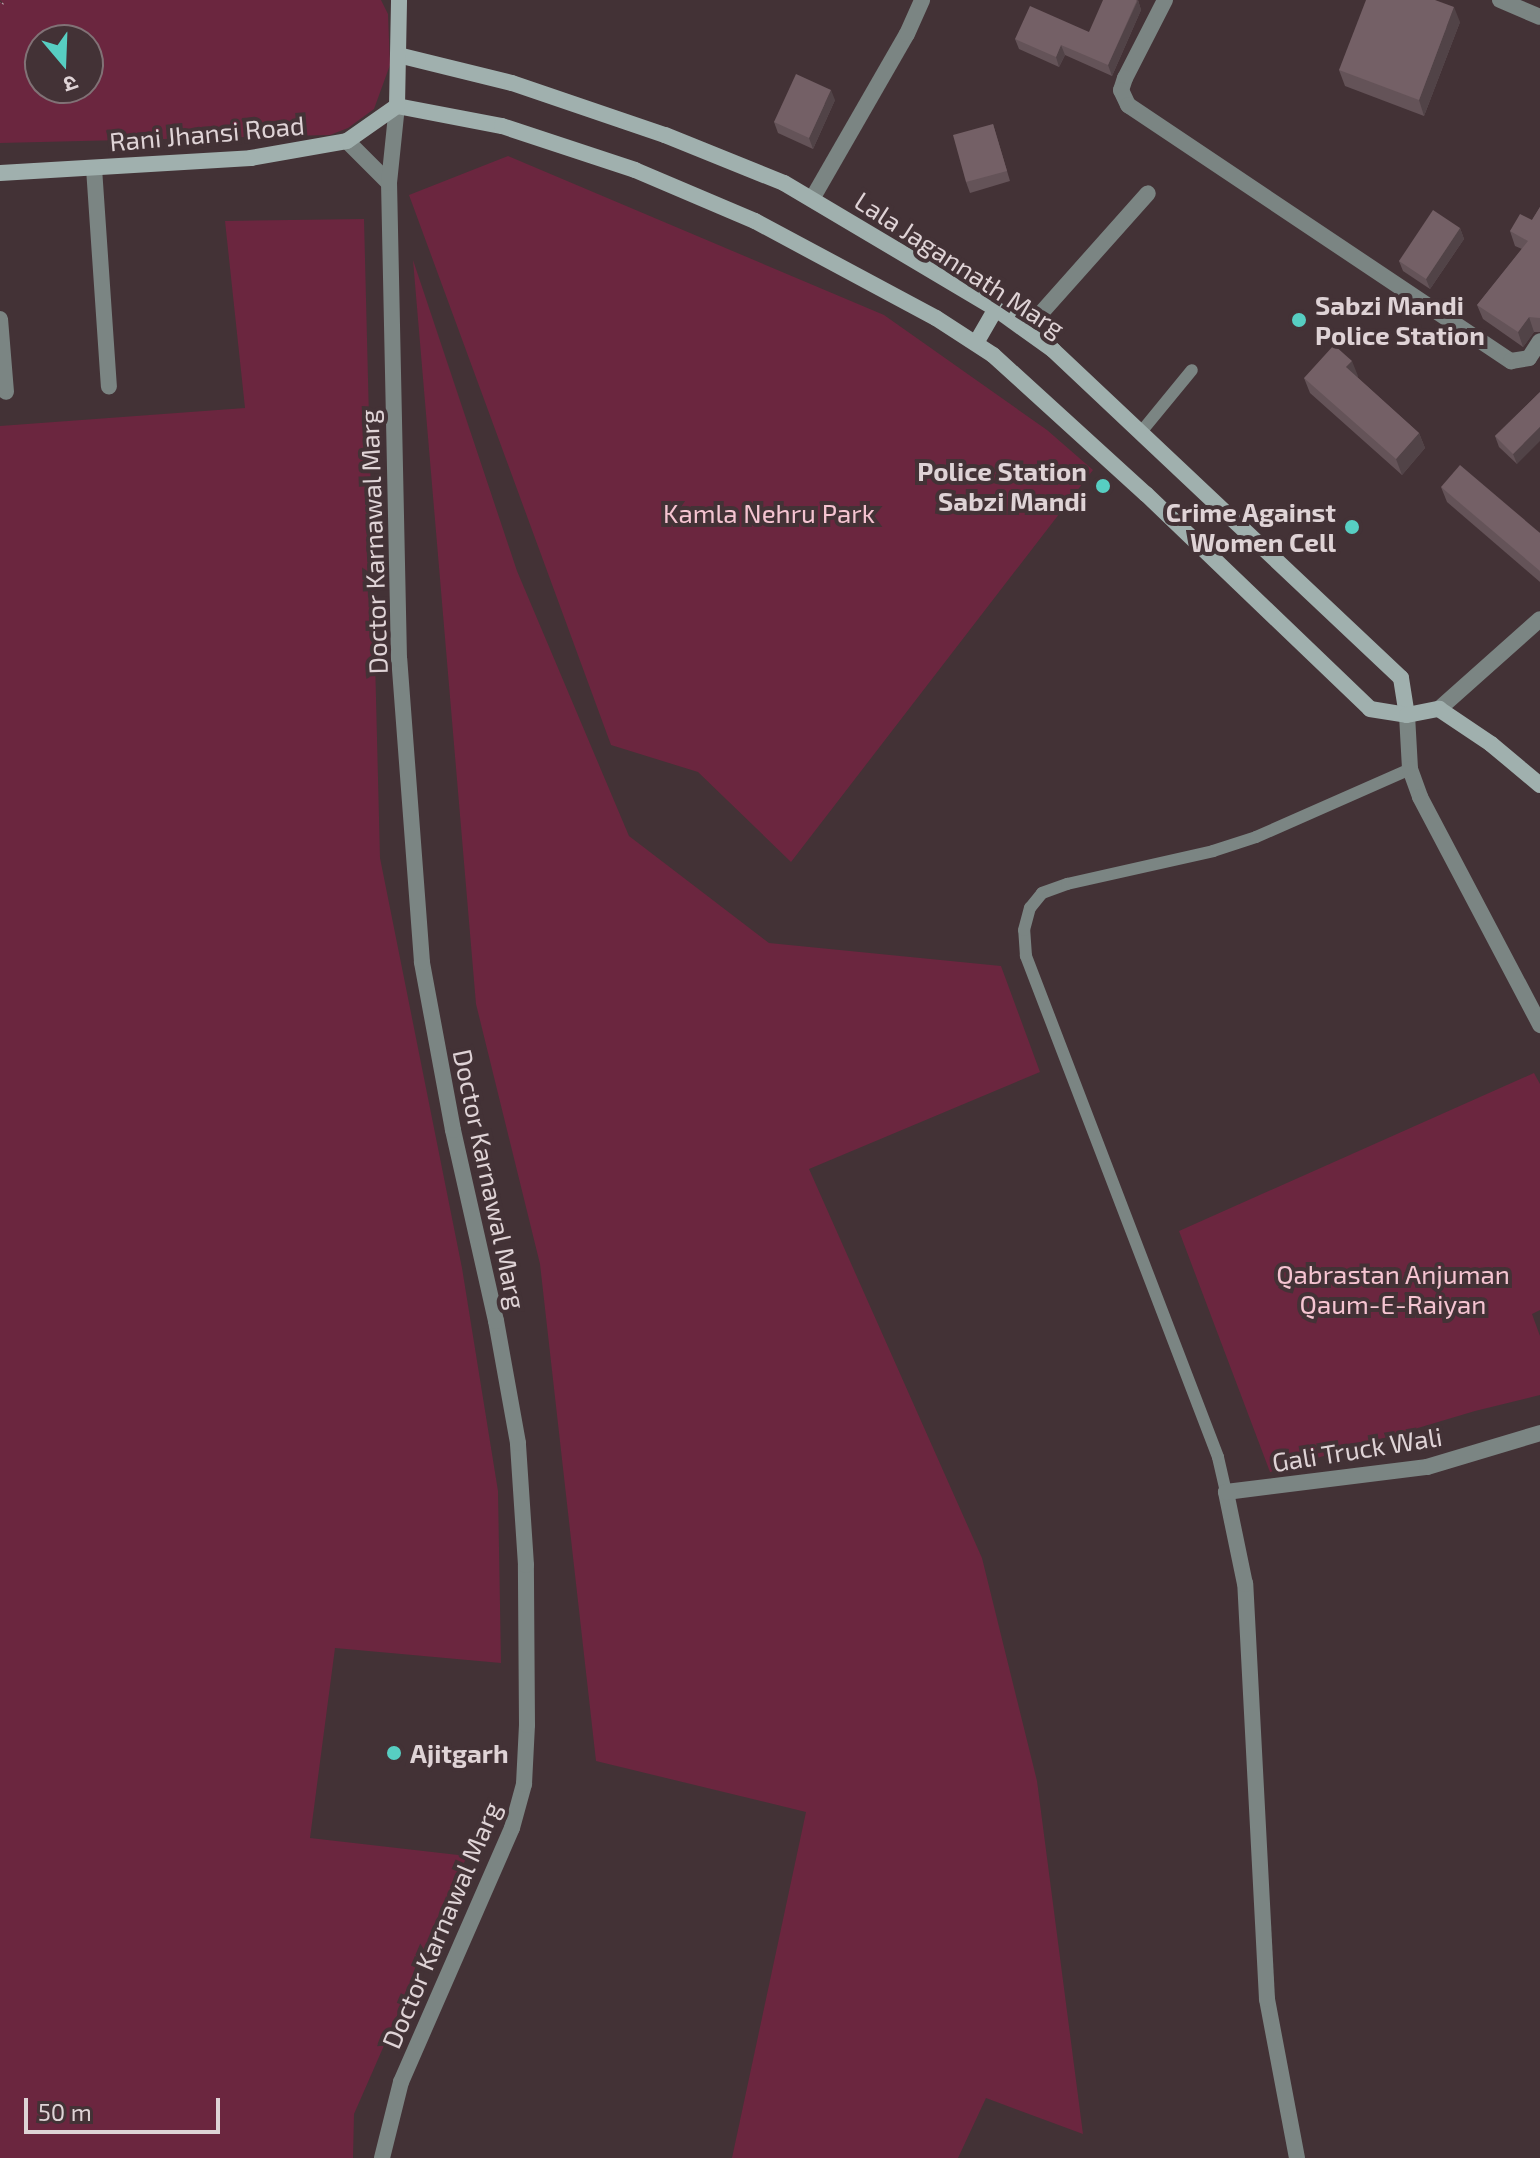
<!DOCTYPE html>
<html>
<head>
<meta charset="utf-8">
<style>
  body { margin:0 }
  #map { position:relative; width:1540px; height:2158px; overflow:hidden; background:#433236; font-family:"Exo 2","Noto Sans Devanagari",sans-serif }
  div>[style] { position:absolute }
  .green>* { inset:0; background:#6b263f }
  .service>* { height:12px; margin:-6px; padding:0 6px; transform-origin:6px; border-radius:6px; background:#7b8583 }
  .minor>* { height:16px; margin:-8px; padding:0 8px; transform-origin:8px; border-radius:8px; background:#7b8583 }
  .tertiary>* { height:16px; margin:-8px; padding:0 8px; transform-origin:8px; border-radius:8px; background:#7b8583 }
  .secondary>* { height:16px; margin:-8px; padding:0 8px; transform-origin:8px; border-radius:8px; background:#a0b0ae }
  .rail>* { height:9px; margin-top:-4.5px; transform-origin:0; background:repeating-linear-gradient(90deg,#433236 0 18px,#baadb0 0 36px); box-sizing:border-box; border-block:2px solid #baadb0 }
  .wall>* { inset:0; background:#645358 }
  .shaded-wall>* { inset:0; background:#514347 }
  .building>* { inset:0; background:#746066 }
  .dots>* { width:22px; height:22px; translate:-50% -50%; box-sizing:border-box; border:4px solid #433236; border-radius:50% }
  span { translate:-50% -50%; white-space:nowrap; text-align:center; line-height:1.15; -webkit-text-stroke:8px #433236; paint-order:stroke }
  .street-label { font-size:26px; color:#dfd3d6 }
  .poi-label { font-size:26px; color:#dfd3d6; font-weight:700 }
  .left { translate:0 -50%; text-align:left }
  .right { translate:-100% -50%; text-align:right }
  .park-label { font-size:26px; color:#f5c4d1 }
  .north { position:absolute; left:24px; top:24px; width:80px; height:80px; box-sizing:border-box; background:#433236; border:2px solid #817276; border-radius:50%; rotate:161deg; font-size:22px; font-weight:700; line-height:32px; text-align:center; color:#dfd3d6 }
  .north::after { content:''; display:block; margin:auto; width:28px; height:36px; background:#57cec2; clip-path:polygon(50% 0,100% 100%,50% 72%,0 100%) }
  .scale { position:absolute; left:24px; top:2098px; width:196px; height:36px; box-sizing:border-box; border:4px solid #dfd3d6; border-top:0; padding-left:10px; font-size:24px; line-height:28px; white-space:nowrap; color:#dfd3d6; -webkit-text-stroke:6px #433236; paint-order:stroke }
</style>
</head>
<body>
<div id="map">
  <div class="green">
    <i style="clip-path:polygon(evenodd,0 0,381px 0,388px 14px,390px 65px,374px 109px,348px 128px,330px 135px,0 143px,0 0,40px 40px,88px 40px,88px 88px,40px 88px,40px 40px)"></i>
    <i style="clip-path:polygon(508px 156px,884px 315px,1047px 430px,1093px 470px,791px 862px,698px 772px,611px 745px,409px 195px)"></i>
    <i style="clip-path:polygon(364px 219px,380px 858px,462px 1268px,498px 1491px,501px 1663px,335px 1648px,310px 1838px,467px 1856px,354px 2114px,353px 2158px,0 2158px,0 426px,245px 408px,225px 221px)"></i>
    <i style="clip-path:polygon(413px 260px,517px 571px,629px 836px,769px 943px,1001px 966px,1040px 1072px,809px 1169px,982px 1558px,1037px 1781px,1083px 2134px,986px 2098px,958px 2158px,732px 2158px,806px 1812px,596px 1761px,540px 1264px,476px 1004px)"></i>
    <i style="clip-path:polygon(1534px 1073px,1540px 1084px,1540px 1310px,1532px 1314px,1540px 1336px,1540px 1395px,1475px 1411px,1270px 1472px,1179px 1231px)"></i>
  </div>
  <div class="service">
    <i style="left:1141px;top:432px;width:80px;rotate:-50.6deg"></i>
    <i style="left:1226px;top:1492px;width:36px;rotate:-103deg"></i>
    <i style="left:1218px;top:1457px;width:537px;rotate:-110.97deg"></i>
    <i style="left:1026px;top:956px;width:26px;rotate:-94deg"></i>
    <i style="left:1024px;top:930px;width:23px;rotate:-75deg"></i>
    <i style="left:1030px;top:908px;width:19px;rotate:-51deg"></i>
    <i style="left:1042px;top:893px;width:27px;rotate:-20deg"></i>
    <i style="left:1067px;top:884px;width:150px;rotate:-12.7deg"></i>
    <i style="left:1213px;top:851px;width:45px;rotate:-18deg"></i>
    <i style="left:1256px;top:837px;width:168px;rotate:-23.8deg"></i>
  </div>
  <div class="minor">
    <i style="left:1165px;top:0;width:88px;rotate:117.1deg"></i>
    <i style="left:1125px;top:78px;width:13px;rotate:108deg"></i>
    <i style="left:1121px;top:90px;width:17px;rotate:65deg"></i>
    <i style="left:1128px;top:105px;width:461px;rotate:33.8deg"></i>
    <i style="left:1511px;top:361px;width:18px;rotate:-9deg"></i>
    <i style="left:1529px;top:358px;width:20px;rotate:-57deg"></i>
    <i style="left:94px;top:168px;width:219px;rotate:86.1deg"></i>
    <i style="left:812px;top:199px;width:190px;rotate:-60.1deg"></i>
    <i style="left:907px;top:34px;width:37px;rotate:-66deg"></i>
    <i style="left:0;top:319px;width:73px;rotate:85.3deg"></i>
    <i style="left:1026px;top:330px;width:183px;rotate:-48.3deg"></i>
    <i style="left:1439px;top:709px;width:135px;rotate:-41.7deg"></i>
    <i style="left:1297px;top:2158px;width:162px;rotate:-100.7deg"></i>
    <i style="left:1267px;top:1999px;width:416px;rotate:-93deg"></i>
    <i style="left:1245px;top:1584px;width:94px;rotate:-101.7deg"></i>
    <i style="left:1226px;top:1492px;width:203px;rotate:-7.1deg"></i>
    <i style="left:1427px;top:1467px;width:118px;rotate:-16.7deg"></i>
  </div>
  <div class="tertiary">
    <i style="left:1500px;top:0;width:43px;rotate:23deg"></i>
    <i style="left:347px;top:141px;width:59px;rotate:45deg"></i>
    <i style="left:1407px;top:715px;width:54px;rotate:86.8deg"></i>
    <i style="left:1410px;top:769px;width:30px;rotate:70deg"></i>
    <i style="left:1420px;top:797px;width:258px;rotate:62.2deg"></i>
    <i style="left:382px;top:2158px;width:78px;rotate:-76deg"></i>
    <i style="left:401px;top:2082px;width:277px;rotate:-66.4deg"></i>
    <i style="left:512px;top:1828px;width:46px;rotate:-74.7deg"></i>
    <i style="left:524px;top:1784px;width:59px;rotate:-87.1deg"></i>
    <i style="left:527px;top:1725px;width:160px;rotate:-90.4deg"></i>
    <i style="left:526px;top:1565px;width:122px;rotate:-93.8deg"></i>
    <i style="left:518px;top:1443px;width:124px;rotate:-100.2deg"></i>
    <i style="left:496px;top:1321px;width:196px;rotate:-102.7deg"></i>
    <i style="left:453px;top:1130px;width:171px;rotate:-100.5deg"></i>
    <i style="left:422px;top:962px;width:304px;rotate:-94.3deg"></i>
    <i style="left:399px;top:659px;width:476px;rotate:-91.2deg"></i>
    <i style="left:389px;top:183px;width:77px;rotate:-84.1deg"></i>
  </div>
  <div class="secondary">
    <i style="left:398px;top:55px;width:117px;rotate:13.8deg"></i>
    <i style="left:512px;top:83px;width:162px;rotate:18.8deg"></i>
    <i style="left:665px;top:135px;width:128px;rotate:22deg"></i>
    <i style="left:784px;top:183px;width:247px;rotate:30.7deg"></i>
    <i style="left:996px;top:309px;width:70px;rotate:35.7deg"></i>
    <i style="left:1053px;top:350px;width:478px;rotate:43.3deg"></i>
    <i style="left:1401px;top:678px;width:37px;rotate:81deg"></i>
    <i style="left:397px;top:106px;width:107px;rotate:10.8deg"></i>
    <i style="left:502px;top:126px;width:140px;rotate:18.3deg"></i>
    <i style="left:635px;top:170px;width:130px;rotate:23deg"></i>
    <i style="left:755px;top:221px;width:205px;rotate:28.2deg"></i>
    <i style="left:936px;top:318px;width:68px;rotate:33deg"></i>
    <i style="left:993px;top:355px;width:207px;rotate:42.3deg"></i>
    <i style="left:1146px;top:494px;width:310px;rotate:43.8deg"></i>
    <i style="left:1370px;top:709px;width:37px;rotate:9deg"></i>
    <i style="left:1407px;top:715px;width:33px;rotate:-11deg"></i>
    <i style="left:1439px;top:709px;width:63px;rotate:33.9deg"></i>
    <i style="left:1491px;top:744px;width:64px;rotate:39.9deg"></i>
    <i style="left:0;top:173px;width:251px;rotate:-3.4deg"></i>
    <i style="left:251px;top:158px;width:97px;rotate:-10deg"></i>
    <i style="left:347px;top:141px;width:61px;rotate:-35deg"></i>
    <i style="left:397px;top:106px;width:106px;rotate:-88.9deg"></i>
    <i style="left:976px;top:343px;width:39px;rotate:-60deg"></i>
  </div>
  <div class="rail">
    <i style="left:0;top:1px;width:1px;rotate:-45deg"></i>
  </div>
  <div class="wall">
    <i style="clip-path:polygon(1138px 0,1141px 10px,1112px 76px,1065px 55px,1059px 67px,1019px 49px,1015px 39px,1089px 32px)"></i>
    <i style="clip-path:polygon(1460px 22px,1424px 116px,1345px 86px,1339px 70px)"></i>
    <i style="clip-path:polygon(835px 100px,813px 149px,778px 133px,774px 122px)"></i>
    <i style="clip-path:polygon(993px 124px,1010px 181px,970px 193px,966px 182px)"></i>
    <i style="clip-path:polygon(1540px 207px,1540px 332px,1534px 332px,1523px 347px,1483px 319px,1477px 305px,1522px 249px,1515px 246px,1510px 231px,1532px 220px)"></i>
    <i style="clip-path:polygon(1460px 228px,1464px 239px,1430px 289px,1403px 271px,1399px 261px)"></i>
    <i style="clip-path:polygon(1358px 376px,1357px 377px,1419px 433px,1425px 448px,1402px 475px,1310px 393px,1304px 378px)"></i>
    <i style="clip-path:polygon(1540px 392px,1517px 464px,1499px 447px,1495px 436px)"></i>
    <i style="clip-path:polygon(1441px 487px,1540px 533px,1540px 582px,1447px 502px)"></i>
  </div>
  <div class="shaded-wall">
    <i style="clip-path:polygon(1138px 0,1141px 10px,1112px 76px,1108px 65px)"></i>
    <i style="clip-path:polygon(1454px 7px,1460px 22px,1424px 116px,1419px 100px)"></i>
    <i style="clip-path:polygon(1061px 45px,1065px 55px,1059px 67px,1056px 57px)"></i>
    <i style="clip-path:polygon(831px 90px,835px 100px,813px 149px,809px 138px)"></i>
    <i style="clip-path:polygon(1460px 228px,1464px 239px,1430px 289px,1426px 279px)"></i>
    <i style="clip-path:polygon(1529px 317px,1534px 332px,1523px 347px,1518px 332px)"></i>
    <i style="clip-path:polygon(1352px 361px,1358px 376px,1352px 383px,1346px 367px)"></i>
    <i style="clip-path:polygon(1540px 427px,1540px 441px,1517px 464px,1513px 454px)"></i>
    <i style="clip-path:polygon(1419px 433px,1425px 448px,1402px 475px,1396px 459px)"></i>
  </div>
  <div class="building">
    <i style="clip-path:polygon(1103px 0,1137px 0,1108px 65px,1061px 45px,1056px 57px,1015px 39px,1030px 6px,1089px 32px)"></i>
    <i style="clip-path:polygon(1366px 0,1435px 0,1454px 7px,1419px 100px,1339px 70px)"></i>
    <i style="clip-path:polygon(796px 74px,831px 90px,809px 138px,774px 122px)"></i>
    <i style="clip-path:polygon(993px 124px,1007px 171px,966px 182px,953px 135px)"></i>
    <i style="clip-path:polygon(1540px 207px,1540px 318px,1529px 317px,1518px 332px,1477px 305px,1528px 241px,1510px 231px,1520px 214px,1532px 220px)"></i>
    <i style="clip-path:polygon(1433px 210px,1460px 228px,1426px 279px,1399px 261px)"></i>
    <i style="clip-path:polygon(1334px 345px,1352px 361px,1346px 367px,1419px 433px,1396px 459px,1304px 378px)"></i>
    <i style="clip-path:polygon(1540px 392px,1540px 427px,1513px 454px,1495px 436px)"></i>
    <i style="clip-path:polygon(1460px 465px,1540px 533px,1540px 571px,1441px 487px)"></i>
  </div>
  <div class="dots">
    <i style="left:1299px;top:320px;background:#57cec2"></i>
    <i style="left:1103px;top:486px;background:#57cec2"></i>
    <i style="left:1352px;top:527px;background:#57cec2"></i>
    <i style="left:394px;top:1753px;background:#57cec2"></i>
  </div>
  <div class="street-label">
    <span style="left:207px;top:133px;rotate:-5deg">Rani Jhansi Road</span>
    <span style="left:960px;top:264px;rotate:33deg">Lala Jagannath Marg</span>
    <span style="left:373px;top:542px;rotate:-92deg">Doctor Karnawal Marg</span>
    <span style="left:490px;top:1179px;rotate:78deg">Doctor Karnawal Marg</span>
    <span style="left:1357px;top:1449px;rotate:-9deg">Gali Truck Wali</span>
    <span style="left:441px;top:1925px;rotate:-67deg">Doctor Karnawal Marg</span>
  </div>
  <div class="poi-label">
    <span class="left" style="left:1315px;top:320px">Sabzi Mandi<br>Police Station</span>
    <span class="right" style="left:1087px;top:486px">Police Station<br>Sabzi Mandi</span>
    <span class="right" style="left:1336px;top:527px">Crime Against<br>Women Cell</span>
    <span class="left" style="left:410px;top:1753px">Ajitgarh</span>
  </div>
  <div class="park-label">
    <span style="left:769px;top:513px">Kamla Nehru Park</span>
    <span style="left:1393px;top:1289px">Qabrastan Anjuman<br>Qaum-E-Raiyan</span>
  </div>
  <div class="north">उ</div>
  <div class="scale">50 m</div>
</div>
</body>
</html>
